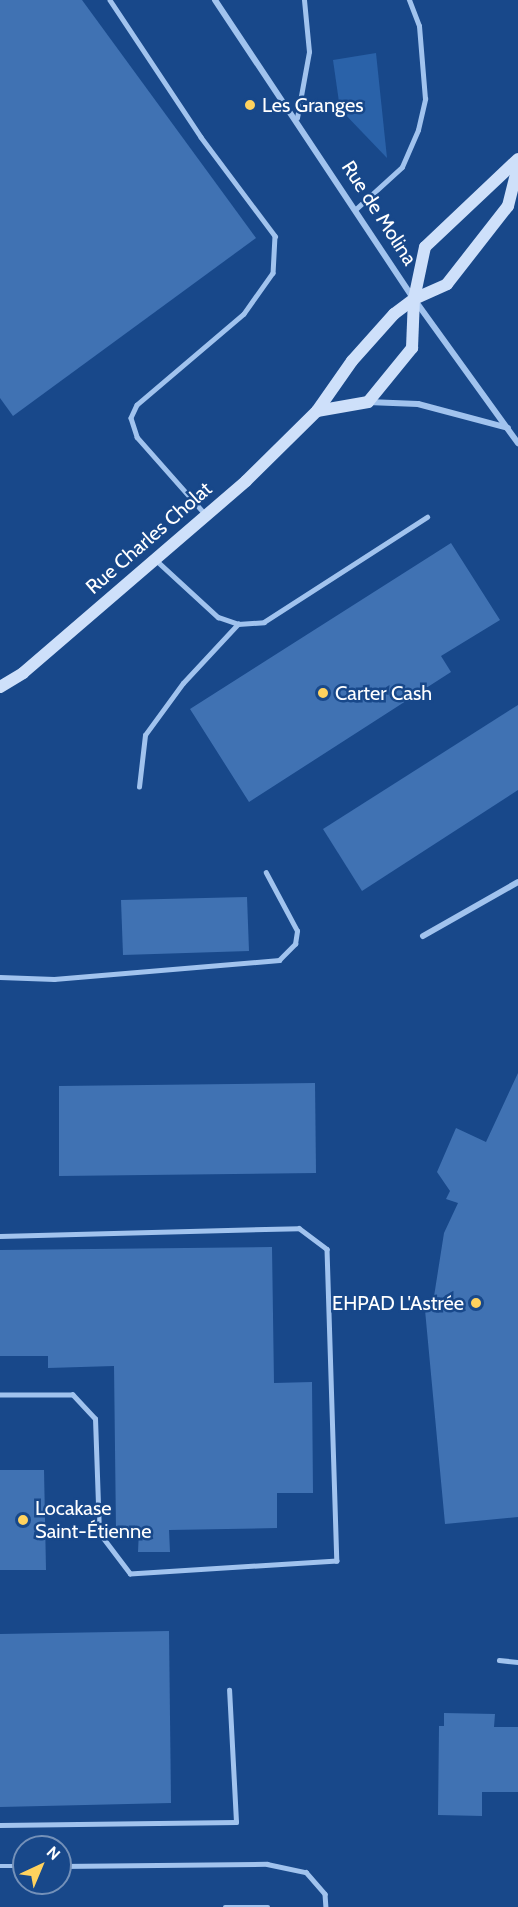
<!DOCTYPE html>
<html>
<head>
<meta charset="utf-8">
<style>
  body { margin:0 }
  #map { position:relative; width:518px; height:1907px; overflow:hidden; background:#18488a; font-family:Cabin,sans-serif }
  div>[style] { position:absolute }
  .green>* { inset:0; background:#2a62a9 }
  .building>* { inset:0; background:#4072b3 }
  .lane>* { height:4.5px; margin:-2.25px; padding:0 2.25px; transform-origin:2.25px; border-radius:2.25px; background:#a1c3ee }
  .street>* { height:6px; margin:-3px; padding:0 3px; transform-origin:3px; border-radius:3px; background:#a1c3ee }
  .secondary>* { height:12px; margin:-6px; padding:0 6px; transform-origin:6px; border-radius:6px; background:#cee0fa }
  .dots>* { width:16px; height:16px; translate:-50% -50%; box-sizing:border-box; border:3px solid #18488a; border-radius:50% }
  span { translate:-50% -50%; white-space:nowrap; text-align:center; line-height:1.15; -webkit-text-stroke:5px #18488a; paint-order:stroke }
  .poi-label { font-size:20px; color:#fff }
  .left { translate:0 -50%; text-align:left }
  .right { translate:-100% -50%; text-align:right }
  .street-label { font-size:20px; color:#fff }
  .north { position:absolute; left:12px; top:1835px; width:60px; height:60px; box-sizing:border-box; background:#18488a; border:2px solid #7491b9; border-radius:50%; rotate:44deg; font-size:16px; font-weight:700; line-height:24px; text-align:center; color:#fff }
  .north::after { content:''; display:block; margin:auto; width:21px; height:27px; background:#ffd25e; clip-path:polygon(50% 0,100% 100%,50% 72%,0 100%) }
</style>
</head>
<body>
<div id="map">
  <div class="green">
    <i style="clip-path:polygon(376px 53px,387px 158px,340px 109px,333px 60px)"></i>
  </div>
  <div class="building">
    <i style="clip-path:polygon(0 0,82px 0,256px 238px,13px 416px,0 398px)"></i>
    <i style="clip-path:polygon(451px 543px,500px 620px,441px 656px,451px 672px,249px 802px,190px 709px)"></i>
    <i style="clip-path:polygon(518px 705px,518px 790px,362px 891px,323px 829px)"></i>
    <i style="clip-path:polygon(247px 897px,249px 951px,123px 955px,121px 900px)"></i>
    <i style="clip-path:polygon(518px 1073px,518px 1517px,445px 1524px,425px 1310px,432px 1309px,444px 1233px,458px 1203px,446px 1199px,450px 1191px,437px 1172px,456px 1128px,486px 1142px)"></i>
    <i style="clip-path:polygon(315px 1083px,316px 1173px,59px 1176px,59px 1086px)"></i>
    <i style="clip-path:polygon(272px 1247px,274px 1383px,312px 1382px,313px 1493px,277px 1493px,277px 1528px,169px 1530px,170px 1552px,138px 1552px,139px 1530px,116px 1530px,114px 1366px,48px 1368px,48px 1356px,0 1356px,0 1250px)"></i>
    <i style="clip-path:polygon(0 1470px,44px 1470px,46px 1570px,0 1570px)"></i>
    <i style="clip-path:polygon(169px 1631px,171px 1803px,0 1807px,0 1634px)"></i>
    <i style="clip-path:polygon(444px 1713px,495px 1714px,494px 1727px,518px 1727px,518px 1792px,482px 1792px,482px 1816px,438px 1815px,439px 1726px,444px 1726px)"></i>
  </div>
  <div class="lane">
    <i style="left:110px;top:0;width:164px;rotate:56.4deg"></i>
    <i style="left:201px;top:137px;width:124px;rotate:53.2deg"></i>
    <i style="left:275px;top:236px;width:37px;rotate:93deg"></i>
    <i style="left:273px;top:273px;width:50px;rotate:125.3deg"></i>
    <i style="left:244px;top:314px;width:140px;rotate:139.6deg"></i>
    <i style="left:137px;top:405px;width:14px;rotate:115deg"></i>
    <i style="left:131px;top:418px;width:20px;rotate:72deg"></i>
    <i style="left:137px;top:437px;width:104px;rotate:48.5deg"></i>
    <i style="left:297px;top:118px;width:67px;rotate:-79.7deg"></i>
    <i style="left:309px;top:52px;width:52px;rotate:-95.5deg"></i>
    <i style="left:356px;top:209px;width:62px;rotate:-42.4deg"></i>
    <i style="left:402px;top:167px;width:40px;rotate:-66.6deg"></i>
    <i style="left:418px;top:130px;width:32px;rotate:-77deg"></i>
    <i style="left:425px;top:99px;width:73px;rotate:-94.7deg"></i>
    <i style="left:419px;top:26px;width:28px;rotate:-111deg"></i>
    <i style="left:157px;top:561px;width:83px;rotate:42.6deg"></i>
    <i style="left:218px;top:617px;width:21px;rotate:19deg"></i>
    <i style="left:238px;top:624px;width:26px;rotate:-4deg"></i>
    <i style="left:264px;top:622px;width:194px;rotate:-32.8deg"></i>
    <i style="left:139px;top:787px;width:52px;rotate:-83.4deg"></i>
    <i style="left:145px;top:735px;width:64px;rotate:-53.8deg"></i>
    <i style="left:183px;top:683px;width:81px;rotate:-47deg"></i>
    <i style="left:0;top:977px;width:54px;rotate:2.1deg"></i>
    <i style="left:54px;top:979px;width:226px;rotate:-4.8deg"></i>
    <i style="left:279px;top:960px;width:23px;rotate:-45deg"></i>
    <i style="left:295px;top:944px;width:13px;rotate:-81deg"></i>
    <i style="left:297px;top:931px;width:66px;rotate:-118.1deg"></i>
    <i style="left:0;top:1236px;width:299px;rotate:-1.5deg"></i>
    <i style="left:299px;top:1228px;width:35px;rotate:37deg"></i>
    <i style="left:327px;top:1249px;width:312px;rotate:88.2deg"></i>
    <i style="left:337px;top:1561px;width:207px;rotate:176.4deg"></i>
    <i style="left:130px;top:1574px;width:51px;rotate:-127.1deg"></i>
    <i style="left:99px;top:1533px;width:114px;rotate:-92deg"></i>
    <i style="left:95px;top:1419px;width:33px;rotate:-133deg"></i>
    <i style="left:73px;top:1395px;width:73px;rotate:180deg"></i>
    <i style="left:499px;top:1660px;width:19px;rotate:6deg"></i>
    <i style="left:0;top:1825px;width:236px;rotate:-0.7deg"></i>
    <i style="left:236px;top:1822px;width:132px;rotate:-93deg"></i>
    <i style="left:0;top:1866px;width:24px"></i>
    <i style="left:60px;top:1866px;width:207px;rotate:-0.6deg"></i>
    <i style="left:267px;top:1864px;width:40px;rotate:12deg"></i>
    <i style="left:306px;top:1872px;width:29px;rotate:49deg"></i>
    <i style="left:325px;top:1894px;width:13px;rotate:86deg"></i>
    <i style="left:225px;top:1907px;width:43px"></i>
  </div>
  <div class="street">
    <i style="left:215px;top:0;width:359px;rotate:56.4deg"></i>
    <i style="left:414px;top:299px;width:178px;rotate:54.2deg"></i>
    <i style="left:368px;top:402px;width:50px;rotate:2.3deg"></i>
    <i style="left:418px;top:404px;width:93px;rotate:14.9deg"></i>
    <i style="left:423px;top:936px;width:109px;rotate:-29.6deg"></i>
  </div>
  <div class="secondary">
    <i style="left:317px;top:411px;width:52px;rotate:-10deg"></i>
    <i style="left:368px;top:402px;width:70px;rotate:-50.8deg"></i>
    <i style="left:412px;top:348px;width:49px;rotate:-87.7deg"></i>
    <i style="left:414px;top:299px;width:53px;rotate:-78.1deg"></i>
    <i style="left:425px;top:247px;width:128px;rotate:-43.4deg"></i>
    <i style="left:0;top:687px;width:27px;rotate:-31deg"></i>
    <i style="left:23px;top:673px;width:294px;rotate:-40.7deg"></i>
    <i style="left:246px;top:481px;width:100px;rotate:-44.6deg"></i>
    <i style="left:317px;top:411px;width:61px;rotate:-55deg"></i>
    <i style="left:352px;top:361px;width:63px;rotate:-48.2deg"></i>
    <i style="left:394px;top:314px;width:25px;rotate:-37deg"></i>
    <i style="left:414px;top:299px;width:36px;rotate:-24deg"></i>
    <i style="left:447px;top:284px;width:99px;rotate:-52deg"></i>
    <i style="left:508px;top:206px;width:41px;rotate:-76deg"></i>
  </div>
  <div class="dots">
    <i style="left:250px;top:105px;background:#ffd25e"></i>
    <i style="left:323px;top:693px;background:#ffd25e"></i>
    <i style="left:476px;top:1303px;background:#ffd25e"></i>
    <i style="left:23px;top:1520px;background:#ffd25e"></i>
  </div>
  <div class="poi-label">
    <span class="left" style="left:262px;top:105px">Les Granges</span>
    <span class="left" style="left:335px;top:693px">Carter Cash</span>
    <span class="right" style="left:464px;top:1303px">EHPAD L'Astrée</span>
    <span class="left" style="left:35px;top:1520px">Locakase<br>Saint-Étienne</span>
  </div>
  <div class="street-label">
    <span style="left:379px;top:213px;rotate:57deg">Rue de Molina</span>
    <span style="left:149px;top:538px;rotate:-41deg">Rue Charles Cholat</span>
  </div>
  <div class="north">N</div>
</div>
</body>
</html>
